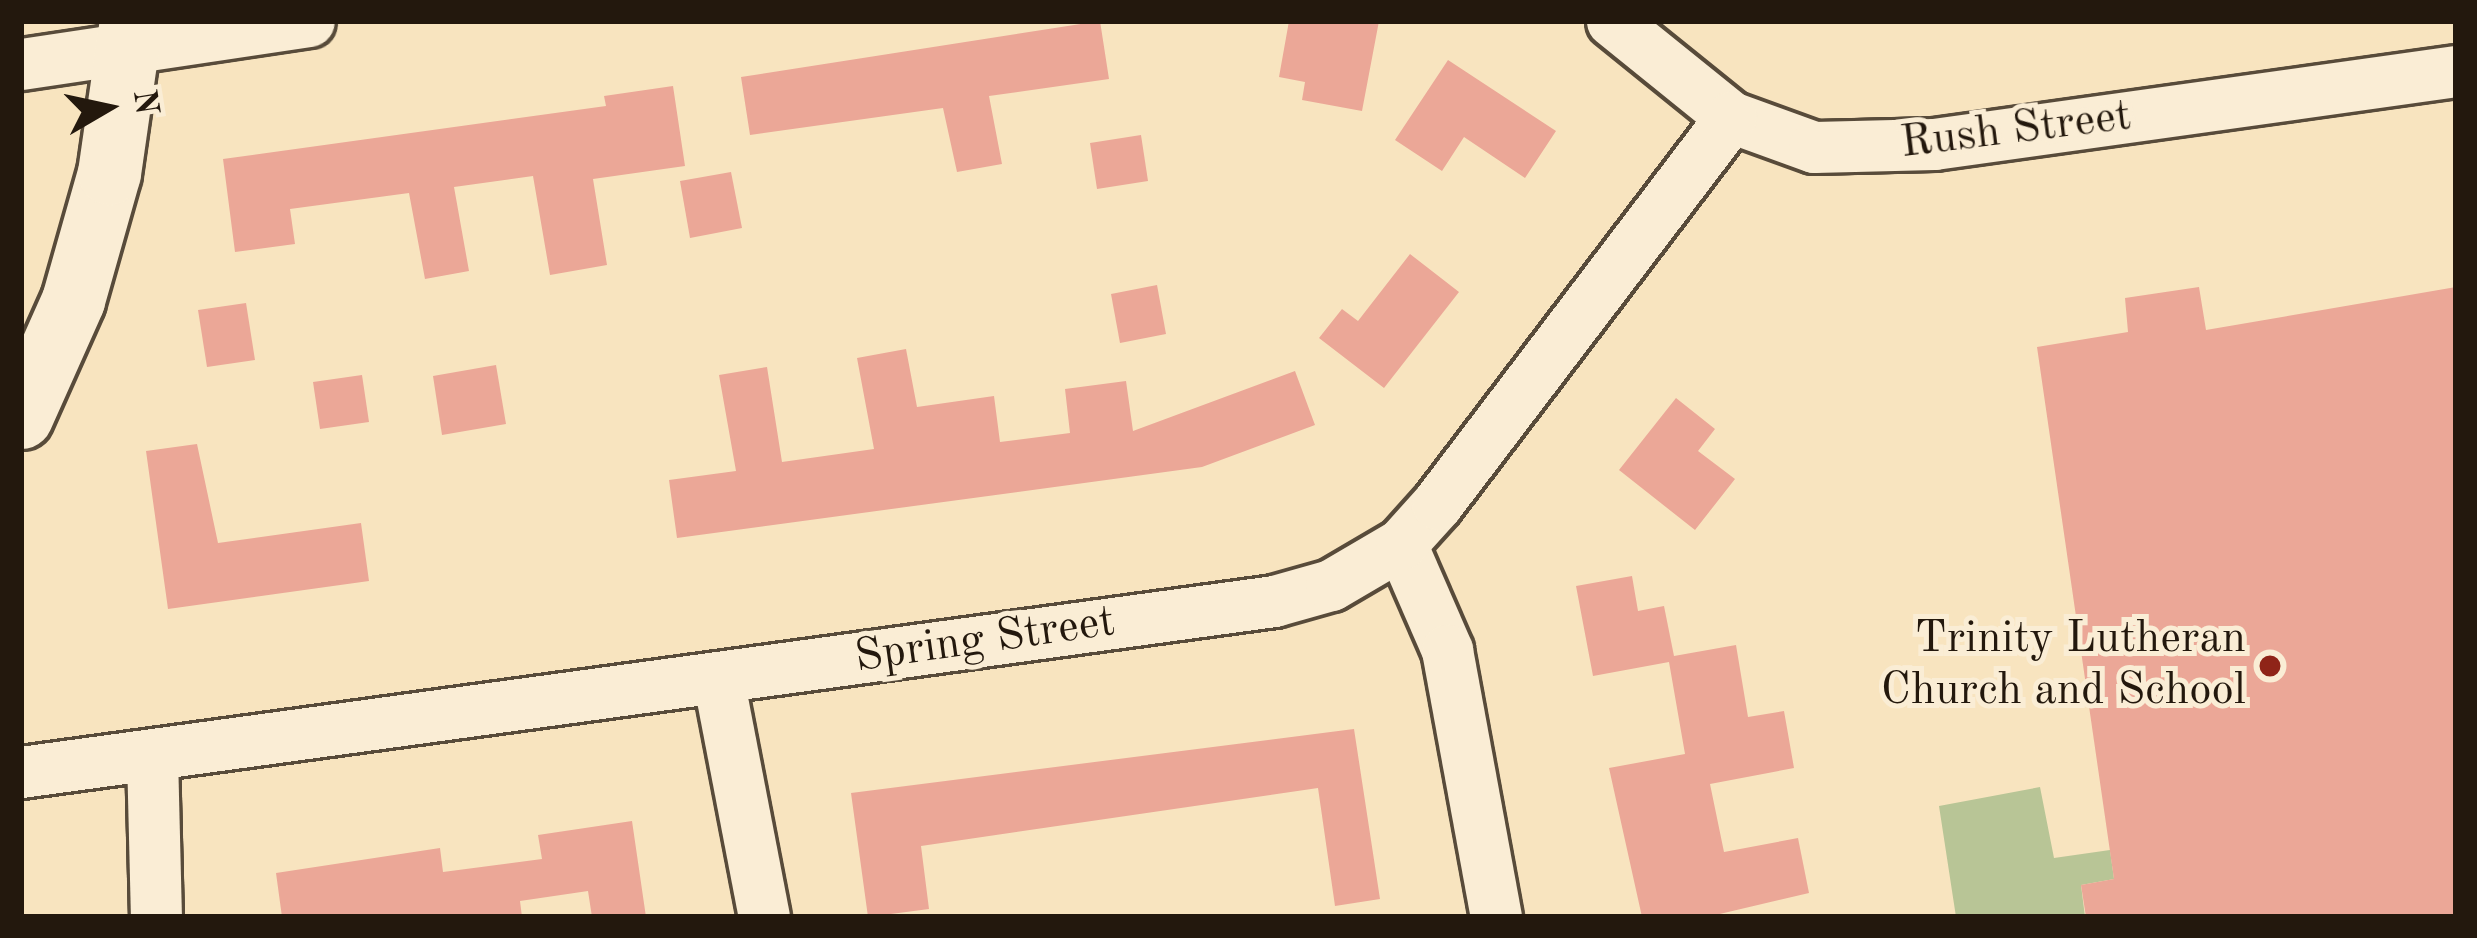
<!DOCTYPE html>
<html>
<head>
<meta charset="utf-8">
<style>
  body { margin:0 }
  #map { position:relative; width:2477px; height:938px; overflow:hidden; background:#f8e4bf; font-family:"Old Standard TT",serif }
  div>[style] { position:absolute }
  .green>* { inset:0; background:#b8c596 }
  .building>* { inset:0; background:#eba797 }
  .roads { filter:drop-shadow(3px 0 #584b3a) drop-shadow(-3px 0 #584b3a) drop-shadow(0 3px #584b3a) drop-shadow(0 -3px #584b3a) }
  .minor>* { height:51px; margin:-25.5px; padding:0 25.5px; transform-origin:25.5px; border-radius:25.5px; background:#faedd5 }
  .tertiary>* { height:63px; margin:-31.5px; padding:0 31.5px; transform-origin:31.5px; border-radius:31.5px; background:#faedd5 }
  .dots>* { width:33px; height:33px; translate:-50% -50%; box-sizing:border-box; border:6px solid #faedd5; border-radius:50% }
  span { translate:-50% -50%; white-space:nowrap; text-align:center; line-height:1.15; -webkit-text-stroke:10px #faedd5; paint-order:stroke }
  .street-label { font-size:45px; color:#23180d }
  .poi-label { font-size:45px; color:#23180d }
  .right { translate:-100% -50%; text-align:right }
  .frame { position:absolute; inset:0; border:24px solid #23180d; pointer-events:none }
  .north { position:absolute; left:48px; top:48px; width:120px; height:120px; -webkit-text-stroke:9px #faedd5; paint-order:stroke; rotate:81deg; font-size:33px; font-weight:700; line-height:48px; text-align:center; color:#23180d }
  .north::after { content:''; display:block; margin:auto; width:42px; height:54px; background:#23180d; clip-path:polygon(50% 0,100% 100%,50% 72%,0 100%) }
</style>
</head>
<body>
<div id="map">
  <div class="green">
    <i style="clip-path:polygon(2040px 787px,2054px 858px,2110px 850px,2114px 879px,2081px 885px,2085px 917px,1956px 917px,1939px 806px)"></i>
  </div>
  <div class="building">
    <i style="clip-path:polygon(1100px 21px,1109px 79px,989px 96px,1002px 164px,957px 172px,943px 108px,750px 135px,741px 77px)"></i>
    <i style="clip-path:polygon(1289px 21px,1379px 21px,1362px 111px,1302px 100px,1305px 82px,1279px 77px)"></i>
    <i style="clip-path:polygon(1448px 60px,1556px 131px,1525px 178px,1464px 137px,1442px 171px,1395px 140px)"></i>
    <i style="clip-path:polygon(673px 86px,685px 166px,593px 179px,607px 265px,550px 275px,533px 176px,454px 187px,469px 271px,425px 279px,409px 193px,290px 209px,295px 244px,235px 252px,223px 159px,606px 106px,604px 96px)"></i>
    <i style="clip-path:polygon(1141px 135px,1148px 181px,1097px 189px,1090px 143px)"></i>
    <i style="clip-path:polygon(731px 172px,742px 228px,690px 238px,680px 181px)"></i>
    <i style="clip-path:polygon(1410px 254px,1459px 292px,1384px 388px,1319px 338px,1342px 309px,1358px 321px)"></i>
    <i style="clip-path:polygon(1157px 285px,1166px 334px,1120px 343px,1111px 294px)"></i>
    <i style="clip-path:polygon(2199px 287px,2206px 330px,2456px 287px,2456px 917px,2086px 917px,2081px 885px,2114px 879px,2037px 347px,2128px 332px,2125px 298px)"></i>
    <i style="clip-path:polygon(246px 303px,255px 360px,207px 367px,198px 310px)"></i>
    <i style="clip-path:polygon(906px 349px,917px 407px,994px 396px,1000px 442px,1070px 433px,1065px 389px,1126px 381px,1133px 431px,1295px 371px,1315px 425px,1202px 467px,677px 538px,669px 480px,736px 471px,719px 375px,767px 367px,782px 462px,874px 449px,857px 358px)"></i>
    <i style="clip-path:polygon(496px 365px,506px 424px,442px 435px,433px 376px)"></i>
    <i style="clip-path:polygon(362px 375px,369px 422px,320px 429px,313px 382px)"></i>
    <i style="clip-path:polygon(1676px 398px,1715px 429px,1698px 451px,1735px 479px,1695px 530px,1619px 470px)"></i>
    <i style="clip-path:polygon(197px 444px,218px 543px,361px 523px,369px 581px,168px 609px,146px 451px)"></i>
    <i style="clip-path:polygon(1632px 576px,1638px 611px,1664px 606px,1674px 656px,1736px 645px,1748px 717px,1784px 711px,1794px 768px,1710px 784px,1724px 852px,1798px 838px,1809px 893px,1707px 917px,1642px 917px,1609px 768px,1685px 754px,1669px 662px,1593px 676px,1576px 586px)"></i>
    <i style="clip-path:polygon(1354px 729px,1380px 899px,1335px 906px,1318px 788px,921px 846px,929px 909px,868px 917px,851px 793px)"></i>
    <i style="clip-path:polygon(632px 821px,646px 917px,592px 917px,588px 891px,520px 901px,522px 917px,282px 917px,276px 873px,440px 848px,443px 872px,542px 859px,538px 835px)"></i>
  </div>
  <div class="roads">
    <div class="minor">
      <i style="left:1612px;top:21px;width:153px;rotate:38.9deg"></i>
      <i style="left:1731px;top:117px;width:88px;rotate:19.9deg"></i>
      <i style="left:1814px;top:147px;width:120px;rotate:-1.4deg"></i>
      <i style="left:1934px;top:144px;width:527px;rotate:-7.96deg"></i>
      <i style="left:21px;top:64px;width:291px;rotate:-8.5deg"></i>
      <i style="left:1401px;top:544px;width:116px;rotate:66.5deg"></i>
      <i style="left:1447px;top:650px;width:271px;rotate:79.6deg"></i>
      <i style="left:718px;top:678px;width:243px;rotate:79.1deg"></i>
      <i style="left:152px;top:755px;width:162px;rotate:88.6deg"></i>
      <i style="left:21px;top:772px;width:1265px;rotate:-7.77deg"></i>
      <i style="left:1274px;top:601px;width:59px;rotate:-15.7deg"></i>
      <i style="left:1331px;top:585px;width:81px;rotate:-30.4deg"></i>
      <i style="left:1401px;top:544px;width:54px;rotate:-48deg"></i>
      <i style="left:1437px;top:504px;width:486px;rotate:-52.8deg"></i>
    </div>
    <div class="tertiary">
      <i style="left:21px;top:417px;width:128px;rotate:-66deg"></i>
      <i style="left:73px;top:300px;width:132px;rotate:-74.2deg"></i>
      <i style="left:109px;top:173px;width:154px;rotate:-81.8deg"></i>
    </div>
  </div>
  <div class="dots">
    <i style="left:2270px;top:666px;background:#8f2418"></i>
  </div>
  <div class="street-label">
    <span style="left:2016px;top:131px;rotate:-7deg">Rush Street</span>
    <span style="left:985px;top:641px;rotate:-8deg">Spring Street</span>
  </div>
  <div class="poi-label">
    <span class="right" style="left:2246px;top:666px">Trinity Lutheran<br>Church and School</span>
  </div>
  <div class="frame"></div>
  <div class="north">N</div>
</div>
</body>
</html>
